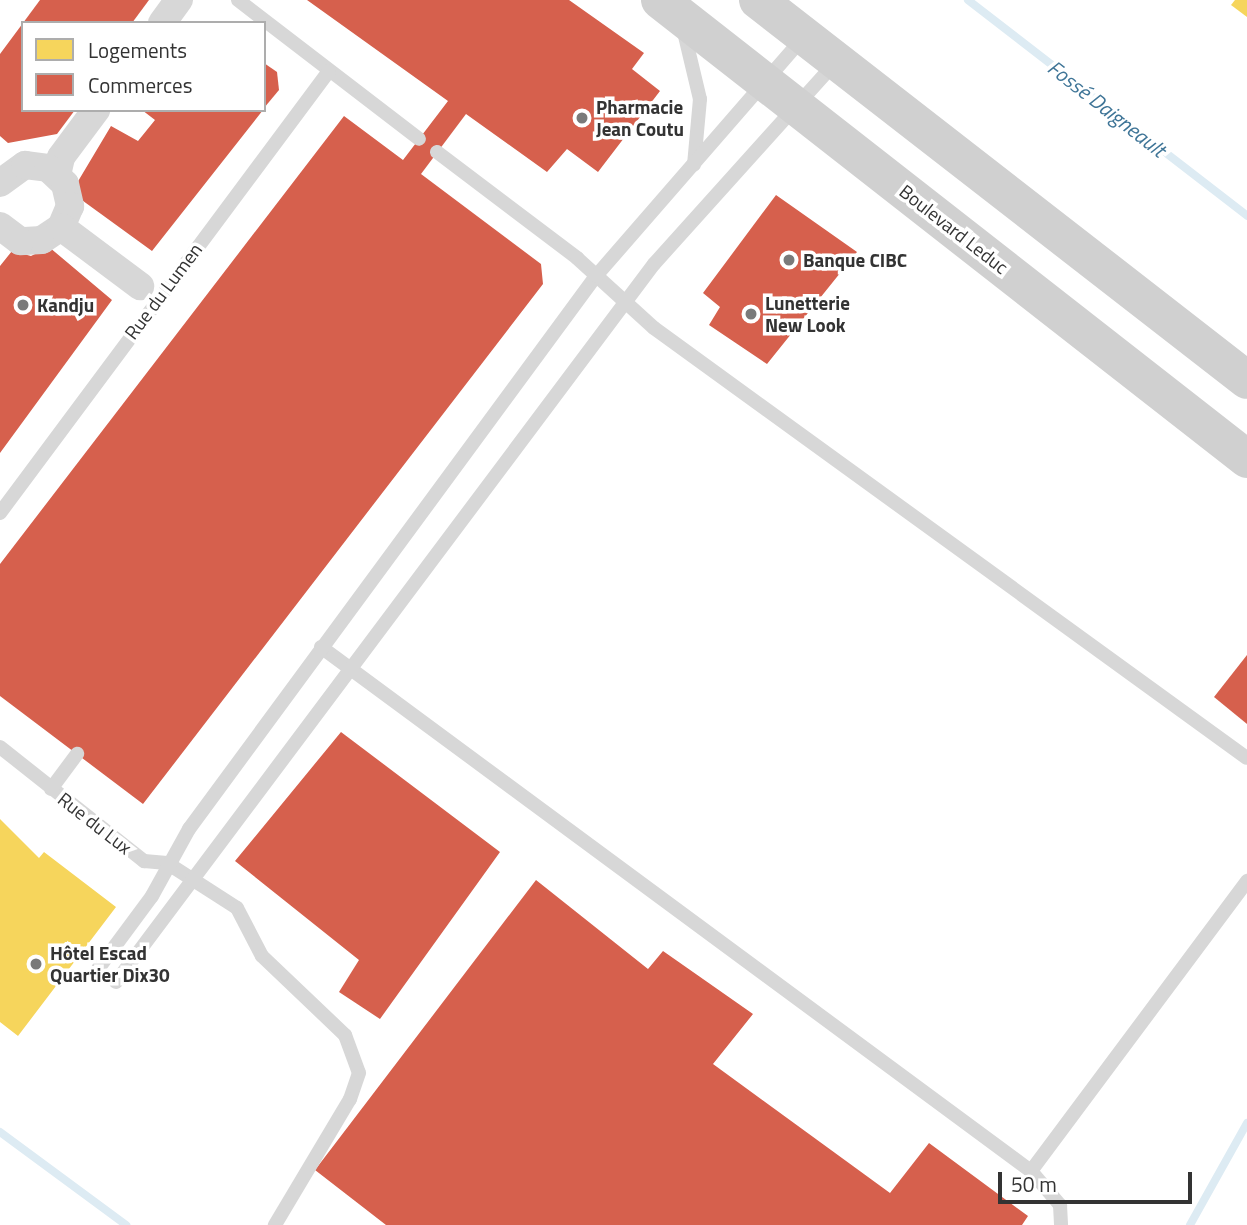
<!DOCTYPE html>
<html>
<head>
<meta charset="utf-8">
<style>
  body { margin:0 }
  #map { position:relative; width:1247px; height:1225px; overflow:hidden; background:#fff; font-family:"Titillium Web",sans-serif }
  div>[style] { position:absolute }
  .homes>* { inset:0; background:#f6d55c }
  .shops>* { inset:0; background:#d6604d }
  .stream>* { height:8px; margin:-4px; padding:0 4px; transform-origin:4px; border-radius:4px; background:#ddebf3 }
  .lane>* { height:14px; margin:-7px; padding:0 7px; transform-origin:7px; border-radius:7px; background:#d7d7d7 }
  .street>* { height:28px; margin:-14px; padding:0 14px; transform-origin:14px; border-radius:14px; background:#d7d7d7 }
  .secondary>* { height:38px; margin:-19px; padding:0 19px; transform-origin:19px; border-radius:19px; background:#d0d0d0 }
  .dots>* { width:19px; height:19px; translate:-50% -50%; box-sizing:border-box; border:4px solid #fff; border-radius:50% }
  span { translate:-50% -50%; white-space:nowrap; text-align:center; line-height:1.15; -webkit-text-stroke:7px #fff; paint-order:stroke }
  .poi-label { font-size:19px; color:#333; font-weight:700 }
  .left { translate:0 -50%; text-align:left }
  .street-label { font-size:19px; color:#333 }
  .water-label { font-size:21px; color:#3f7597; font-style:italic }
  .legend { position:absolute; left:21px; top:21px; width:245px; height:91px; box-sizing:border-box; background:#fff; border:2px solid #adadad; margin:0; padding:9px 12px; list-style:none; font-size:21px; color:#333 }
  .legend li { display:flex; align-items:center; gap:14px; height:35px }
  .legend b { width:35px; border:2px solid #adadad }
  .scale { position:absolute; left:998px; top:1172px; width:194px; height:32px; box-sizing:border-box; border:4px solid #333; border-top:0; padding-left:9px; font-size:21px; line-height:24px; white-space:nowrap; color:#333; -webkit-text-stroke:5px #fff; paint-order:stroke }
</style>
</head>
<body>
<div id="map">
  <div class="homes">
    <i style="clip-path:polygon(1235px 0,1247px 0,1247px 17px,1231px 5px)"></i>
    <i style="clip-path:polygon(0 819px,39px 858px,44px 852px,116px 907px,18px 1036px,0 1022px)"></i>
  </div>
  <div class="shops">
    <i style="clip-path:polygon(40px 0,149px 0,132px 23px,23px 23px)"></i>
    <i style="clip-path:polygon(307px 0,569px 0,644px 53px,632px 69px,660px 91px,598px 172px,567px 149px,547px 172px,466px 114px,421px 174px,541px 264px,543px 284px,143px 804px,0 696px,0 564px,344px 116px,403px 160px,448px 101px)"></i>
    <i style="clip-path:polygon(23px 23px,23px 110px,75px 110px,57px 134px,8px 143px,0 136px,0 54px)"></i>
    <i style="clip-path:polygon(264px 63px,277px 72px,279px 90px,264px 108px)"></i>
    <i style="clip-path:polygon(142px 110px,263px 110px,152px 251px,79px 198px,77px 183px,111px 126px,138px 141px,155px 120px)"></i>
    <i style="clip-path:polygon(776px 195px,857px 252px,767px 364px,709px 325px,720px 307px,703px 293px)"></i>
    <i style="clip-path:polygon(49px 247px,112px 300px,0 453px,0 266px,12px 251px,31px 256px)"></i>
    <i style="clip-path:polygon(1247px 655px,1247px 724px,1214px 697px)"></i>
    <i style="clip-path:polygon(341px 732px,500px 852px,380px 1019px,339px 992px,359px 960px,235px 861px)"></i>
    <i style="clip-path:polygon(536px 880px,648px 969px,663px 951px,753px 1014px,713px 1064px,890px 1193px,929px 1143px,1028px 1216px,1022px 1225px,386px 1225px,315px 1170px)"></i>
  </div>
  <div class="stream">
    <i style="left:968px;top:0;width:353px;rotate:37.7deg"></i>
    <i style="left:0;top:1132px;width:157px;rotate:36.4deg"></i>
    <i style="left:1190px;top:1225px;width:117px;rotate:-60.8deg"></i>
  </div>
  <div class="lane">
    <i style="left:238px;top:0;width:228px;rotate:37.5deg"></i>
    <i style="left:684px;top:32px;width:69px;rotate:76.6deg"></i>
    <i style="left:700px;top:99px;width:66px;rotate:95.2deg"></i>
    <i style="left:437px;top:152px;width:176px;rotate:37.1deg"></i>
    <i style="left:577px;top:258px;width:104px;rotate:42.3deg"></i>
    <i style="left:654px;top:328px;width:732px;rotate:35.95deg"></i>
    <i style="left:0;top:513px;width:551px;rotate:-53.34deg"></i>
    <i style="left:321px;top:647px;width:882px;rotate:36.43deg"></i>
    <i style="left:1031px;top:1171px;width:45px;rotate:49.5deg"></i>
    <i style="left:1060px;top:1205px;width:20px;rotate:87deg"></i>
    <i style="left:0;top:747px;width:184px;rotate:38.4deg"></i>
    <i style="left:144px;top:861px;width:23px;rotate:5deg"></i>
    <i style="left:167px;top:863px;width:83px;rotate:32.7deg"></i>
    <i style="left:237px;top:908px;width:54px;rotate:62.5deg"></i>
    <i style="left:262px;top:956px;width:115px;rotate:43.6deg"></i>
    <i style="left:345px;top:1035px;width:40px;rotate:69.8deg"></i>
    <i style="left:359px;top:1073px;width:28px;rotate:109deg"></i>
    <i style="left:350px;top:1099px;width:147px;rotate:120.8deg"></i>
    <i style="left:51px;top:789px;width:44px;rotate:-53.4deg"></i>
    <i style="left:98px;top:969px;width:91px;rotate:-53.5deg"></i>
    <i style="left:152px;top:896px;width:77px;rotate:-61.1deg"></i>
    <i style="left:189px;top:829px;width:687px;rotate:-53.65deg"></i>
    <i style="left:596px;top:276px;width:317px;rotate:-49deg"></i>
    <i style="left:116px;top:982px;width:897px;rotate:-53.16deg"></i>
    <i style="left:654px;top:264px;width:272px;rotate:-48deg"></i>
    <i style="left:1031px;top:1171px;width:362px;rotate:-53.3deg"></i>
  </div>
  <div class="street">
    <i style="left:162px;top:23px;width:29px;rotate:-54deg"></i>
    <i style="left:57px;top:175px;width:18px;rotate:-77deg"></i>
    <i style="left:61px;top:157px;width:59px;rotate:-53.3deg"></i>
    <i style="left:0;top:183px;width:31px;rotate:-36deg"></i>
    <i style="left:25px;top:165px;width:23px;rotate:7deg"></i>
    <i style="left:48px;top:168px;width:23px;rotate:43deg"></i>
    <i style="left:65px;top:184px;width:23px;rotate:77deg"></i>
    <i style="left:70px;top:206px;width:23px;rotate:113deg"></i>
    <i style="left:61px;top:227px;width:23px;rotate:146deg"></i>
    <i style="left:42px;top:240px;width:22px;rotate:177deg"></i>
    <i style="left:20px;top:241px;width:25px;rotate:-143deg"></i>
    <i style="left:61px;top:227px;width:99px;rotate:36.8deg"></i>
  </div>
  <div class="secondary">
    <i style="left:660px;top:0;width:745px;rotate:38.02deg"></i>
    <i style="left:758px;top:0;width:619px;rotate:37.85deg"></i>
  </div>
  <div class="dots">
    <i style="left:582px;top:118px;background:#7a7a7a"></i>
    <i style="left:789px;top:260px;background:#7a7a7a"></i>
    <i style="left:23px;top:305px;background:#7a7a7a"></i>
    <i style="left:751px;top:314px;background:#7a7a7a"></i>
    <i style="left:36px;top:964px;background:#7a7a7a"></i>
  </div>
  <div class="poi-label">
    <span class="left" style="left:596px;top:118px">Pharmacie<br>Jean Coutu</span>
    <span class="left" style="left:803px;top:260px">Banque CIBC</span>
    <span class="left" style="left:765px;top:314px">Lunetterie<br>New Look</span>
    <span class="left" style="left:37px;top:305px">Kandju</span>
    <span class="left" style="left:50px;top:964px">Hôtel Escad<br>Quartier Dix30</span>
  </div>
  <div class="street-label">
    <span style="left:954px;top:229px;rotate:38deg">Boulevard Leduc</span>
    <span style="left:163px;top:291px;rotate:-53deg">Rue du Lumen</span>
    <span style="left:95px;top:823px;rotate:38deg">Rue du Lux</span>
  </div>
  <div class="water-label">
    <span style="left:1107px;top:108px;rotate:38deg">Fossé Daigneault</span>
  </div>
  <ul class="legend">
  <li><b style="height:19px;background:#f6d55c"></b>Logements</li>
  <li><b style="height:19px;background:#d6604d"></b>Commerces</li>
  </ul>
  <div class="scale">50 m</div>
</div>
</body>
</html>
